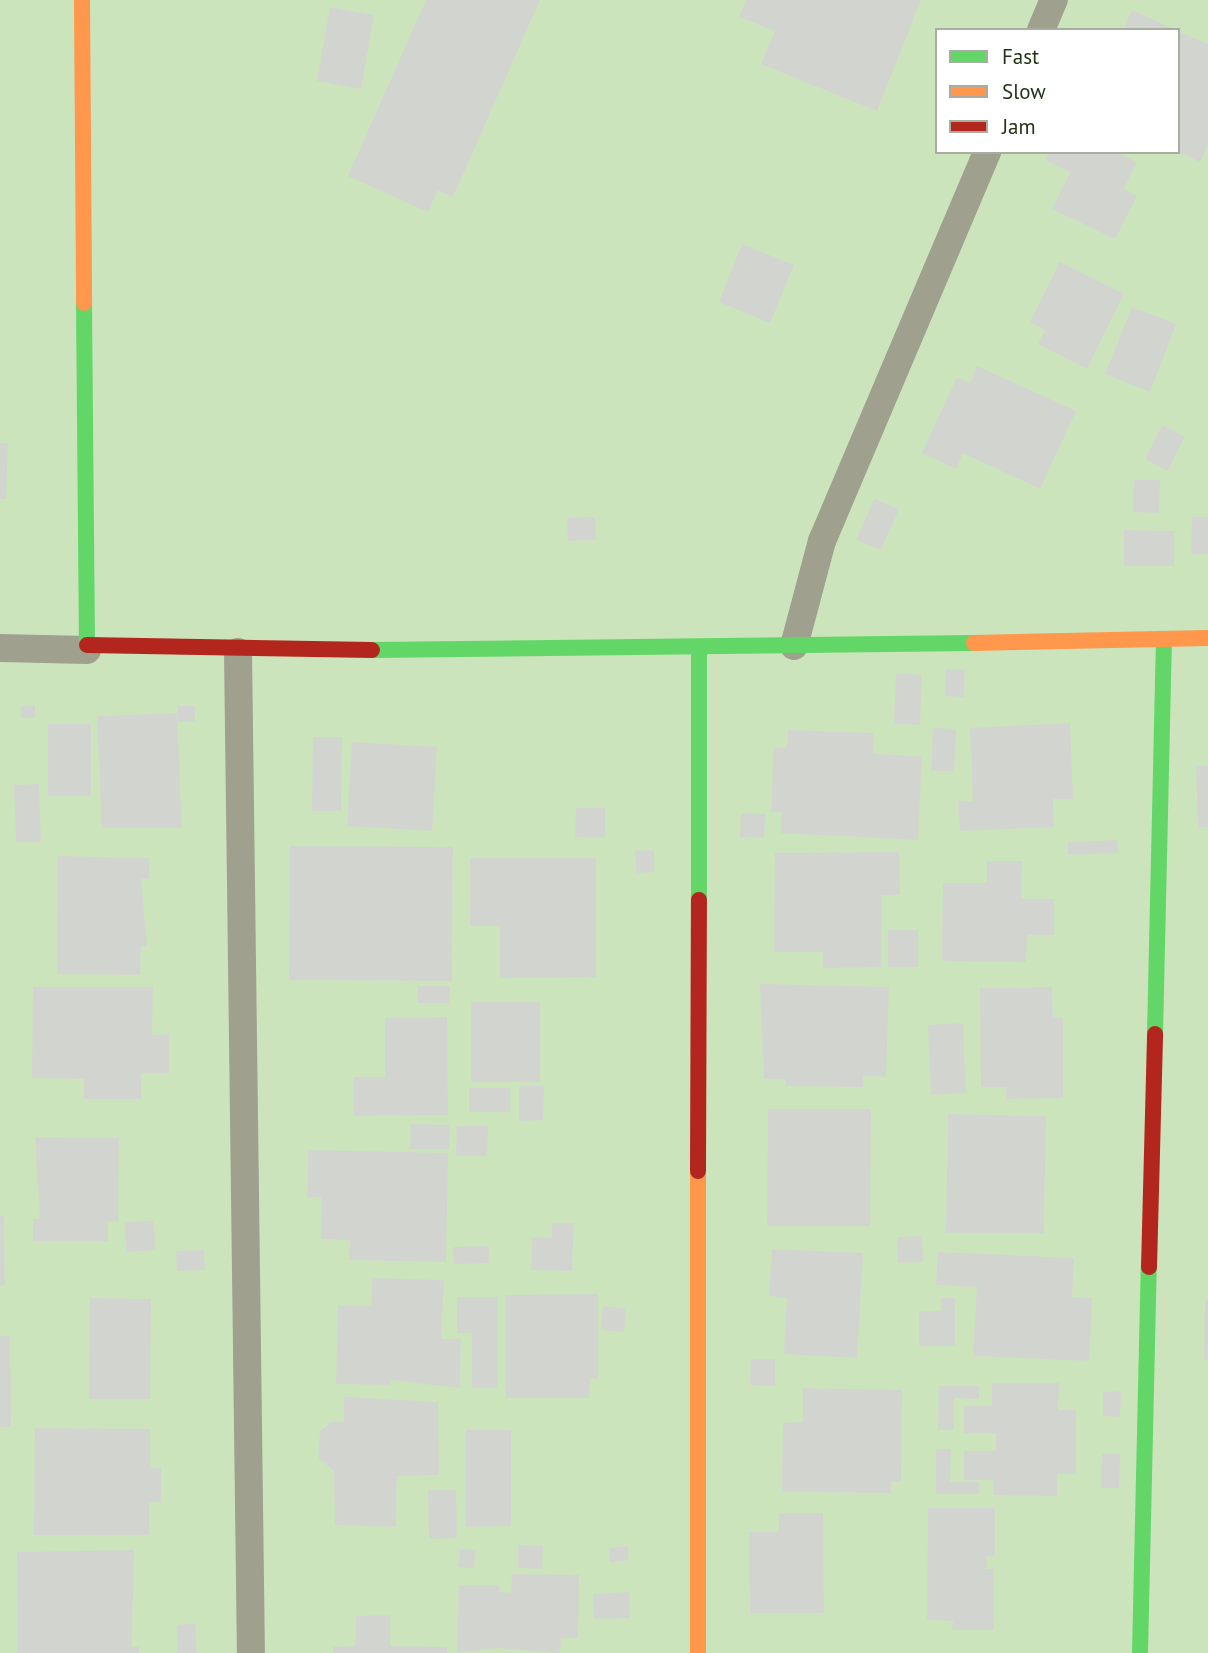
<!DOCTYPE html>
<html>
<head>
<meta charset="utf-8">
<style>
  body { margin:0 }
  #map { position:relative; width:1208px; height:1653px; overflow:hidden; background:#cce4bc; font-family:"PT Sans",sans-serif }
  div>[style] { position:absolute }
  .building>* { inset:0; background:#d2d5cf }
  .street>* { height:28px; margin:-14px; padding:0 14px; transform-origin:14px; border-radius:14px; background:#9fa08e }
  .fast>* { height:16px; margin:-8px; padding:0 8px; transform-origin:8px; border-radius:8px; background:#63d668 }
  .slow>* { height:16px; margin:-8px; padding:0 8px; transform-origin:8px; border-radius:8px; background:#ff974d }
  .jam>* { height:16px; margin:-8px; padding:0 8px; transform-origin:8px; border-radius:8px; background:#b3261e }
  span { translate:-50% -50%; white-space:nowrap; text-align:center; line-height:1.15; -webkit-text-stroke:7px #fff; paint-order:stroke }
  .legend { position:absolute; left:935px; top:28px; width:245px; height:126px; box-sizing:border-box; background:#fff; border:2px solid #a7ada1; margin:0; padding:9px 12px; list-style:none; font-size:21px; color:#223315 }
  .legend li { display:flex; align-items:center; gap:14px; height:35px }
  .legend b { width:35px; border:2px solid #a7ada1 }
</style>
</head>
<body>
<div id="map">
  <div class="building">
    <i style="clip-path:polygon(426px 0,540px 0,453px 197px,438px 190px,428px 212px,348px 176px)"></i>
    <i style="clip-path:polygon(746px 0,921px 0,877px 111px,761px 64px,775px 31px,739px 17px)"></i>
    <i style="clip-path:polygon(330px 7px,374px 15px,361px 89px,317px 81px)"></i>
    <i style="clip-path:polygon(1132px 10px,1176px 30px,1123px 30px)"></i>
    <i style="clip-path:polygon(1178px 31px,1208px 44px,1208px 144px,1200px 162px,1178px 152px)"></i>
    <i style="clip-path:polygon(1048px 152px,1117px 152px,1137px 162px,1124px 189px,1137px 196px,1115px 239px,1052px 209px,1070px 172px,1045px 160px)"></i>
    <i style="clip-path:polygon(742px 244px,794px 265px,770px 323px,719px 302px)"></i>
    <i style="clip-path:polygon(1060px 262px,1124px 294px,1087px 369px,1038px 344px,1045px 330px,1030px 322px)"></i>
    <i style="clip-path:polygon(1132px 307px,1176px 324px,1150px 392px,1105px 374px)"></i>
    <i style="clip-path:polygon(977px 366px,1076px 411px,1040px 489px,963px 453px,956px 469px,922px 453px,957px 377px,970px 383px)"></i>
    <i style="clip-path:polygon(1162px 425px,1185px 437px,1168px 471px,1145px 459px)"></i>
    <i style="clip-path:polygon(0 443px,8px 443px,6px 499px,0 499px)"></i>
    <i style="clip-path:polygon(1134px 480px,1160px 480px,1159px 513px,1133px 512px)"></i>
    <i style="clip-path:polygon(874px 499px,899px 509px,881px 550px,856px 540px)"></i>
    <i style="clip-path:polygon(595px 517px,596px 540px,568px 541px,567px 518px)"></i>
    <i style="clip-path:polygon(1192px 517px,1208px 517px,1208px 554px,1191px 554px)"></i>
    <i style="clip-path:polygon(1124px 530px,1174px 531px,1174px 566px,1124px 566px)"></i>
    <i style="clip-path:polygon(946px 669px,965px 670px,964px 697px,945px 696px)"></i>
    <i style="clip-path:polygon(896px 673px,922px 675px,920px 725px,894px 724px)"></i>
    <i style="clip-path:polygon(35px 705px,35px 718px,21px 718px,21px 706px)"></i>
    <i style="clip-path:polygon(178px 706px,195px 706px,195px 721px,178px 722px)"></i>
    <i style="clip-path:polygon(177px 713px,182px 828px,102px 828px,97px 716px)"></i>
    <i style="clip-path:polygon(1070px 723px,1073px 799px,1053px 799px,1054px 827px,960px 831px,958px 801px,973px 801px,970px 728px)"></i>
    <i style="clip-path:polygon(48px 724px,91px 724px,91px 796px,48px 796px)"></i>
    <i style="clip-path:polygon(933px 728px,956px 729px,954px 771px,931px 771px)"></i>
    <i style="clip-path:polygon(788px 730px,874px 733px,873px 754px,922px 756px,918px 840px,781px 833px,782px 812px,771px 812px,774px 747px,787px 748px)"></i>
    <i style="clip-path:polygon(313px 737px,342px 737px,341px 811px,312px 811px)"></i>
    <i style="clip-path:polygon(352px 742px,437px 747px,432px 831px,347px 826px)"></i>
    <i style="clip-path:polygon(1196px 766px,1208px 766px,1208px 827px,1198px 827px)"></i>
    <i style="clip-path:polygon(39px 784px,41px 842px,16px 842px,14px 785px)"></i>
    <i style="clip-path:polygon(576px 808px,605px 808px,605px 838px,575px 837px)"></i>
    <i style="clip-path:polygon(741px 813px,766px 814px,764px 838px,740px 837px)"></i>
    <i style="clip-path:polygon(1117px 840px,1118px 853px,1068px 855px,1068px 842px)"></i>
    <i style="clip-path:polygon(290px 846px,453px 847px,452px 981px,289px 980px)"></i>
    <i style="clip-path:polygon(654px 850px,654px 872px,636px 873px,635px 851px)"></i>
    <i style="clip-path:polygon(899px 852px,900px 895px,882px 895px,881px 967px,823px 968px,823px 952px,774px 952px,775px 853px)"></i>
    <i style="clip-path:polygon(58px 856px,149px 858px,149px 879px,141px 879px,147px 947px,141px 946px,140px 975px,57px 974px)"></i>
    <i style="clip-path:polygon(470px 858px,596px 858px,596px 977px,500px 978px,500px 926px,470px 926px)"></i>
    <i style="clip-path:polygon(987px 861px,1022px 861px,1021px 899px,1054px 899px,1054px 935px,1027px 935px,1026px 962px,942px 961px,943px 883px,987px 883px)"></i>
    <i style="clip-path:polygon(888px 930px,918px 930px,918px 967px,888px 967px)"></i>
    <i style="clip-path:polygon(760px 984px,889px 987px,886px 1077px,863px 1076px,863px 1087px,786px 1086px,786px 1079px,764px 1079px)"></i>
    <i style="clip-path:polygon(418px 986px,450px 986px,450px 1003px,418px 1003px)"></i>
    <i style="clip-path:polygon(33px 987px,153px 987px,152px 1035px,169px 1034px,169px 1073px,141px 1073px,141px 1099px,84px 1099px,84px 1079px,32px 1078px)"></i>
    <i style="clip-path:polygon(1052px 987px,1053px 1018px,1063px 1018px,1063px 1098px,1006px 1099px,1006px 1087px,981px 1087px,980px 988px)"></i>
    <i style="clip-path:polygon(471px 1002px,540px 1002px,540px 1082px,471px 1082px)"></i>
    <i style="clip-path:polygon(447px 1017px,448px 1115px,354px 1116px,354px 1077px,385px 1077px,385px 1018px)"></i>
    <i style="clip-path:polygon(963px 1023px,966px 1093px,931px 1095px,928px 1025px)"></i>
    <i style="clip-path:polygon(519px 1086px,544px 1086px,543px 1120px,519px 1121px)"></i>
    <i style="clip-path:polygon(469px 1088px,510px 1088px,510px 1112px,469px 1112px)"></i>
    <i style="clip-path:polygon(768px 1109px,871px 1109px,870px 1226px,767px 1226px)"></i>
    <i style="clip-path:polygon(948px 1114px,1046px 1116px,1044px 1233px,946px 1233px)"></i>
    <i style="clip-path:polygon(411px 1124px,450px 1125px,449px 1149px,410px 1149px)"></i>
    <i style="clip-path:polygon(457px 1126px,488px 1126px,487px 1156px,456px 1156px)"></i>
    <i style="clip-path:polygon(35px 1137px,119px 1138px,118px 1222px,108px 1221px,108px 1241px,33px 1241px,33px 1219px,40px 1219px)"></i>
    <i style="clip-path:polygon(308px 1150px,448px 1153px,446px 1262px,349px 1260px,350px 1240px,321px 1239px,322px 1197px,307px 1197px)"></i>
    <i style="clip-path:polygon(0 1216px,4px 1216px,5px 1285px,0 1285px)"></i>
    <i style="clip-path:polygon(154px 1221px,155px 1250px,126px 1252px,125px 1222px)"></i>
    <i style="clip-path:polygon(552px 1223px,574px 1223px,572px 1271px,531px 1270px,532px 1237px,552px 1238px)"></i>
    <i style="clip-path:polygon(922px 1236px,923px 1262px,898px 1263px,897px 1237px)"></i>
    <i style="clip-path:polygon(489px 1246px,489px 1263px,454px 1264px,453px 1247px)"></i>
    <i style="clip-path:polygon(772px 1249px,863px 1253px,857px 1358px,784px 1354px,787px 1298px,769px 1296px)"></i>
    <i style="clip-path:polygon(204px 1250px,205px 1270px,177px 1271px,176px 1251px)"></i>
    <i style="clip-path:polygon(938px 1252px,1074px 1258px,1072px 1297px,1092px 1298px,1089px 1361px,973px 1356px,977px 1287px,936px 1285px)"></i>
    <i style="clip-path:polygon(372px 1278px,444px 1280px,441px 1339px,461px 1339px,460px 1388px,390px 1380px,390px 1385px,336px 1384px,338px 1305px,371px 1306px)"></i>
    <i style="clip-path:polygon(598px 1294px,598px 1379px,590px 1378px,589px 1398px,506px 1398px,506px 1295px)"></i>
    <i style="clip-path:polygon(457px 1297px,498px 1297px,498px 1388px,472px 1388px,472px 1333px,457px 1333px)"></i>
    <i style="clip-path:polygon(90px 1298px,151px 1299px,150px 1399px,89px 1399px)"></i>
    <i style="clip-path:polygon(941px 1298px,955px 1298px,955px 1346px,919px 1346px,919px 1311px,941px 1311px)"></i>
    <i style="clip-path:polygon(1205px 1300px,1208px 1300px,1208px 1360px,1204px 1360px)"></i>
    <i style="clip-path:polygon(603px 1306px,626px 1308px,624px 1332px,601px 1330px)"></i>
    <i style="clip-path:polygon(0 1336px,10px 1336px,11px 1427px,0 1427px)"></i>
    <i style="clip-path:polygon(751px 1359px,775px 1359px,775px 1386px,750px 1385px)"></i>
    <i style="clip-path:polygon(992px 1383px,1059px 1383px,1058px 1410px,1076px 1410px,1076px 1474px,1057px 1474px,1057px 1496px,994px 1495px,993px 1480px,964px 1480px,964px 1451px,996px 1451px,996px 1433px,964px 1433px,964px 1406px,992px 1406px)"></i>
    <i style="clip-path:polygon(939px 1386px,979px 1386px,979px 1399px,954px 1398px,954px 1430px,938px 1430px)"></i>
    <i style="clip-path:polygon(803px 1388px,902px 1390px,901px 1481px,891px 1481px,891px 1493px,782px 1492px,783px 1423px,803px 1422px)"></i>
    <i style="clip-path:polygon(1121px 1391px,1120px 1417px,1103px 1416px,1103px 1392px)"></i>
    <i style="clip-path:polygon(344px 1397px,438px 1402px,439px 1475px,397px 1476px,396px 1527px,335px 1525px,334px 1471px,318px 1458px,320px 1431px,331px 1422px,344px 1422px)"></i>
    <i style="clip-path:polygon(35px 1428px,150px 1429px,150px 1468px,161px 1468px,161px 1502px,149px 1502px,149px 1535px,34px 1535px)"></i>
    <i style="clip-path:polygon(466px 1430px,511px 1430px,511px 1526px,466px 1527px)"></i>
    <i style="clip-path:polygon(936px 1449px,951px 1449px,950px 1482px,979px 1482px,979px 1494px,936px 1494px)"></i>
    <i style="clip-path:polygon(1102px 1454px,1120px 1454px,1119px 1488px,1101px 1488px)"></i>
    <i style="clip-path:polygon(428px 1490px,456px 1490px,457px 1538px,429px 1539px)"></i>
    <i style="clip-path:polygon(928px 1508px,995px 1508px,995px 1556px,987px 1556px,986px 1569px,994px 1569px,994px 1630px,952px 1630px,953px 1621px,927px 1620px)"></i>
    <i style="clip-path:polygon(779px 1513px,823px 1513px,824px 1613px,750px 1613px,749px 1532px,779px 1532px)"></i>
    <i style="clip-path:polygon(518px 1545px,543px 1546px,542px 1569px,518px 1568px)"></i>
    <i style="clip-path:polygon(628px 1546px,629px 1560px,610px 1562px,609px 1548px)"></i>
    <i style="clip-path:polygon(460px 1549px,475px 1550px,474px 1569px,458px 1567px)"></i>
    <i style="clip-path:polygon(134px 1550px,132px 1647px,139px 1647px,139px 1653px,18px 1653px,17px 1552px)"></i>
    <i style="clip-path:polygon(512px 1574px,579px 1575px,578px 1638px,561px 1638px,560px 1653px,497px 1648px,457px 1653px,459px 1585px,499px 1585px,499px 1592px,511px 1593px)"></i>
    <i style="clip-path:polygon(629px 1592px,630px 1618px,594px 1619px,593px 1594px)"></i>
    <i style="clip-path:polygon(390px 1615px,390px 1646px,447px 1647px,447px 1653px,333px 1653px,333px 1647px,355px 1646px,356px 1616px)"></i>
    <i style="clip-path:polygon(195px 1623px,197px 1653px,178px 1653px,177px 1625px)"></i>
  </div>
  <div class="street">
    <i style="left:1041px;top:30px;width:33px;rotate:-67deg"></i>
    <i style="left:794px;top:646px;width:109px;rotate:-75.1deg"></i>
    <i style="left:822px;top:541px;width:423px;rotate:-67deg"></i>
    <i style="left:0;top:648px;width:87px;rotate:1.3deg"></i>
    <i style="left:238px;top:652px;width:1001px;rotate:89.26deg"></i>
  </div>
  <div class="fast">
    <i style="left:84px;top:303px;width:342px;rotate:89.5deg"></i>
    <i style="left:372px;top:650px;width:602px;rotate:-0.67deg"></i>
    <i style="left:699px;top:900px;width:251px;rotate:-90deg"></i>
    <i style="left:1155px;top:1034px;width:395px;rotate:-88.7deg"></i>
    <i style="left:1140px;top:1653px;width:386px;rotate:-88.7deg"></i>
  </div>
  <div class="slow">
    <i style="left:82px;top:0;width:303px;rotate:89.6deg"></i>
    <i style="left:974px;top:643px;width:234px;rotate:-1.2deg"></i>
    <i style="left:698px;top:1653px;width:482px;rotate:-90deg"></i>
  </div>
  <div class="jam">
    <i style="left:87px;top:645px;width:285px;rotate:1deg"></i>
    <i style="left:698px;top:1171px;width:271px;rotate:-89.8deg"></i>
    <i style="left:1149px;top:1267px;width:233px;rotate:-88.5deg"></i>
  </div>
  <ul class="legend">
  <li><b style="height:9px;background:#63d668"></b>Fast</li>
  <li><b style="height:9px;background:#ff974d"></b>Slow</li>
  <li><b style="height:9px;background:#b3261e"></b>Jam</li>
  </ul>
</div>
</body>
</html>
